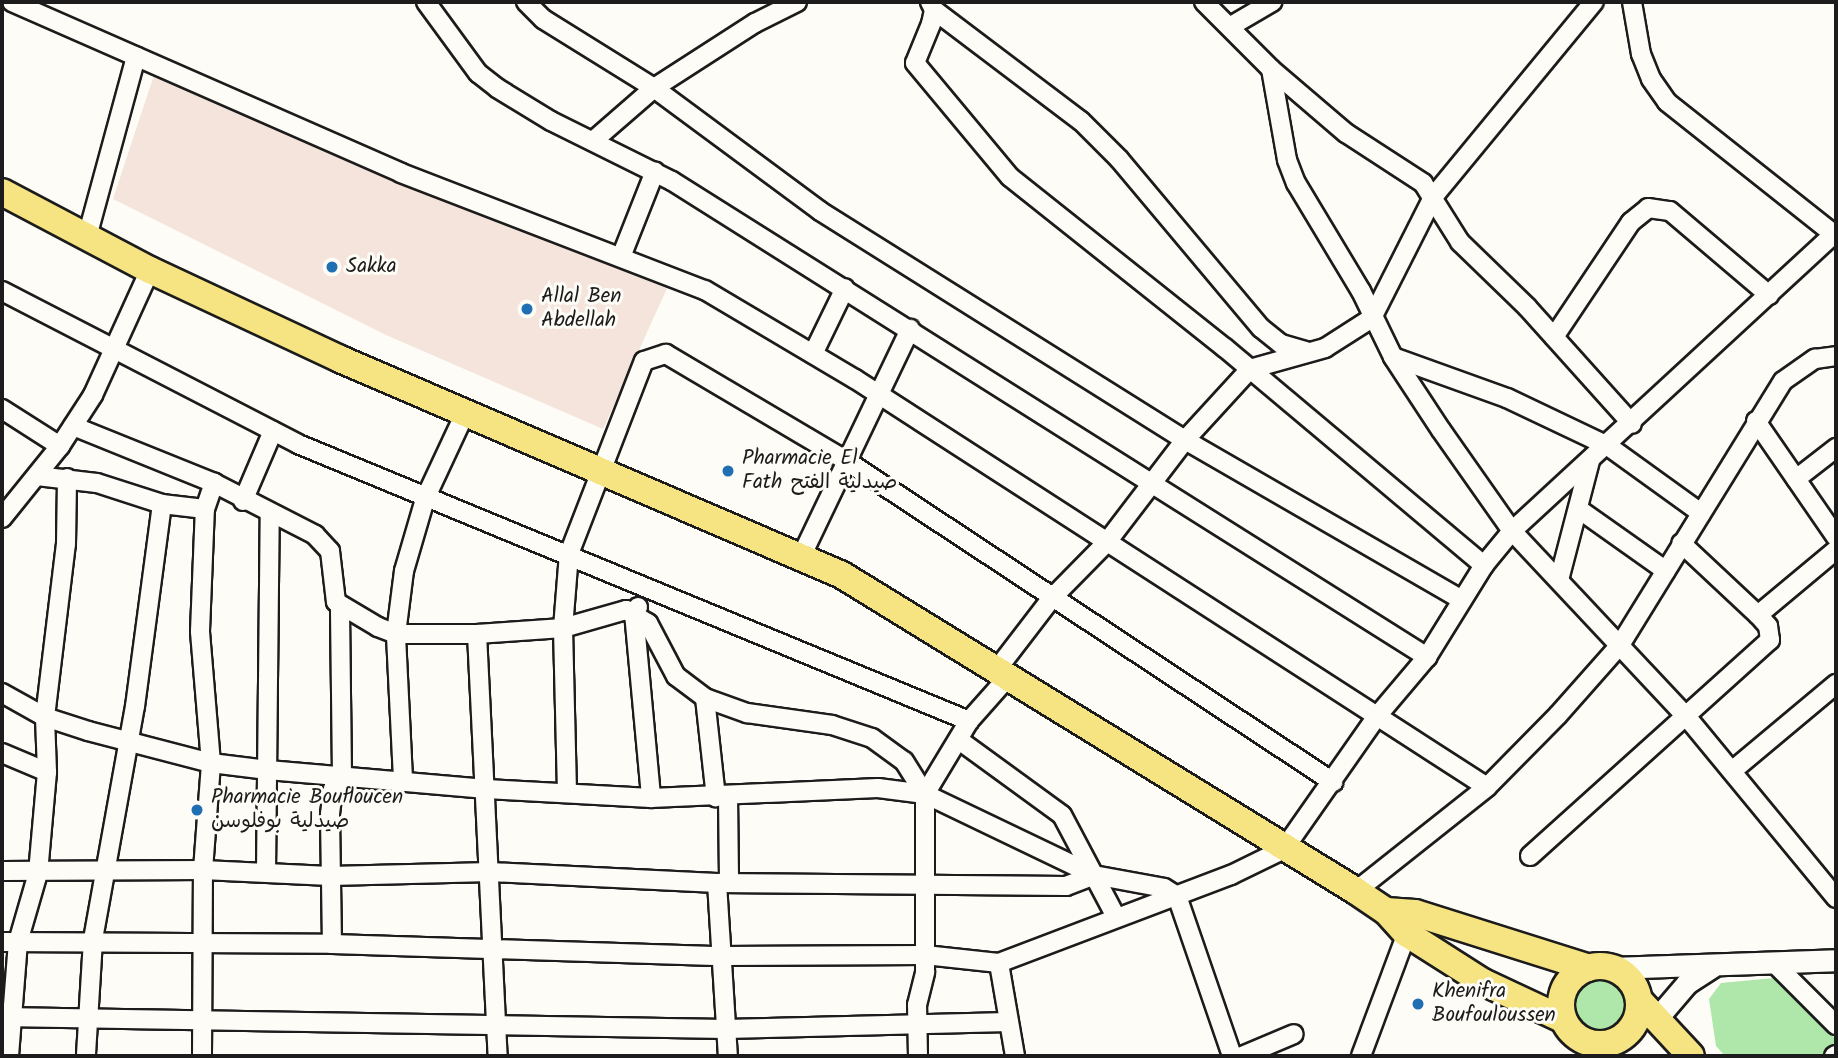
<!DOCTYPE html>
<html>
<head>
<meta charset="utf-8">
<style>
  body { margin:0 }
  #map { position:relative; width:1838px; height:1058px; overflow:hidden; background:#fdfcf7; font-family:Kalam,"Playpen Sans Arabic",sans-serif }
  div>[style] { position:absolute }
  .built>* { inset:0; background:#f5e4db }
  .green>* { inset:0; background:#afe7aa }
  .round { border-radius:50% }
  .roads { filter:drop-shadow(2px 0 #1c1c1c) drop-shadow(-2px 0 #1c1c1c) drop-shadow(0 2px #1c1c1c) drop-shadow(0 -2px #1c1c1c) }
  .minor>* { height:18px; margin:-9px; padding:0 9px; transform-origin:9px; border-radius:9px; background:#fdfcf7 }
  .tertiary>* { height:21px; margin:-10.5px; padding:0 10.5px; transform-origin:10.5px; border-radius:10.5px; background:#fdfcf7 }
  .primary>* { height:26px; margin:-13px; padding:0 13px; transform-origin:13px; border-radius:13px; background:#f6e381 }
  .primary>.ring { margin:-13px; padding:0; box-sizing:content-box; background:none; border:26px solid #f6e381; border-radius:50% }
  .dots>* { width:19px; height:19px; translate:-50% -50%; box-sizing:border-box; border:4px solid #fdfcf7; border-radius:50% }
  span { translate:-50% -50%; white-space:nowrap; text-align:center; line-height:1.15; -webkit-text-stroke:6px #fdfcf7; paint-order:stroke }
  .poi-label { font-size:21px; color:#1c1c1c }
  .left { translate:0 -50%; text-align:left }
  .frame { position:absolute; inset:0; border:4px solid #1c1c1c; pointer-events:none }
</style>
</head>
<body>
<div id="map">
  <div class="built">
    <i style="clip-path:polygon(155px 72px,444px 200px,669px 284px,603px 429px,386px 335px,113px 199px)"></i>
  </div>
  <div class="green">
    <i class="round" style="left:1572px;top:977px;width:56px;height:56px"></i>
    <i style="clip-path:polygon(1774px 978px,1836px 1039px,1836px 1046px,1826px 1056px,1725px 1056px,1716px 1046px,1709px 999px,1721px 983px)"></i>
  </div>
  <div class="roads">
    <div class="minor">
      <i style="left:12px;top:2px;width:425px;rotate:23.7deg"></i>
      <i style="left:401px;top:173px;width:326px;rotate:21.1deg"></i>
      <i style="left:705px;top:290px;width:174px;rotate:30.7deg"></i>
      <i style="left:855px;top:379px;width:752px;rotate:32.85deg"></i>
      <i style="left:426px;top:2px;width:88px;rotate:53.8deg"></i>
      <i style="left:478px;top:73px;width:24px;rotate:38deg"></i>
      <i style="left:497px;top:88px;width:63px;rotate:31.4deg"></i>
      <i style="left:551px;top:121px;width:135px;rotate:26.4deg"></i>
      <i style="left:672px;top:181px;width:893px;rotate:32.23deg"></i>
      <i style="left:526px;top:2px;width:24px;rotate:45deg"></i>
      <i style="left:543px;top:19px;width:131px;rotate:31.9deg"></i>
      <i style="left:654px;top:88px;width:207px;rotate:36.5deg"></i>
      <i style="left:820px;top:211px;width:431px;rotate:32.1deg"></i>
      <i style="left:1185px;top:440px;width:320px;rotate:30deg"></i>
      <i style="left:930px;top:2px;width:9px;rotate:63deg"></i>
      <i style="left:934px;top:10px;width:14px;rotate:102deg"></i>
      <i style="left:931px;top:24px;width:42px;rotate:112.3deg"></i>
      <i style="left:915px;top:63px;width:148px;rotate:50.2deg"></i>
      <i style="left:1010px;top:177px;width:275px;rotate:38.5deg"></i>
      <i style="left:1225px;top:348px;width:338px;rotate:40deg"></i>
      <i style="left:1204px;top:2px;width:95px;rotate:45deg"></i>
      <i style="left:1271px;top:69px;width:99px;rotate:40.5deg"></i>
      <i style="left:1346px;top:133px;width:92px;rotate:33deg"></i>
      <i style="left:1423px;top:183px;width:70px;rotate:57.9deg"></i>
      <i style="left:1460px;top:242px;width:93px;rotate:44.1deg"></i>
      <i style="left:1527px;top:307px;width:157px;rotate:48.1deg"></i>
      <i style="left:1632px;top:2px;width:53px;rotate:80.2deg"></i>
      <i style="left:1641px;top:54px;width:27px;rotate:68deg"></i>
      <i style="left:1651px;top:79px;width:28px;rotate:55deg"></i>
      <i style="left:1667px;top:102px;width:216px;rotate:38.4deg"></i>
      <i style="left:934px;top:10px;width:184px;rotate:37.1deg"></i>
      <i style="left:1081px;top:121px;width:54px;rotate:45deg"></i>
      <i style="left:1119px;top:159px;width:221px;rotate:50deg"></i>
      <i style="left:1261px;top:328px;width:26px;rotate:39deg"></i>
      <i style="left:1281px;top:344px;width:26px;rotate:16deg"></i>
      <i style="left:1231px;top:26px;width:48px;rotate:-30.3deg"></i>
      <i style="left:1271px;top:69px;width:92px;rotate:80deg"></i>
      <i style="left:1287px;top:160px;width:25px;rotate:69deg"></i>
      <i style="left:1296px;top:183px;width:126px;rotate:59deg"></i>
      <i style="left:1361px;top:291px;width:73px;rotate:64.1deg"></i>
      <i style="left:1393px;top:357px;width:87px;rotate:56.7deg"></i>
      <i style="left:1441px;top:430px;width:123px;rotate:54.9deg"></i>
      <i style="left:1512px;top:531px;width:254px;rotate:46.8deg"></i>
      <i style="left:1686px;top:716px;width:236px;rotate:50.5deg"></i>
      <i style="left:593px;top:141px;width:81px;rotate:-41deg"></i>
      <i style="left:654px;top:88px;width:120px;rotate:-32.8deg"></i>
      <i style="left:755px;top:23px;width:47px;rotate:-26.6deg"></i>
      <i style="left:87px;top:237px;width:187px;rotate:-74.8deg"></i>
      <i style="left:621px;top:257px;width:92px;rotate:-68.4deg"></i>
      <i style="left:2px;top:291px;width:333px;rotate:27.3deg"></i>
      <i style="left:298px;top:444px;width:726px;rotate:22.43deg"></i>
      <i style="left:1554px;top:337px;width:138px;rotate:-56.2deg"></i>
      <i style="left:1631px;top:222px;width:22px;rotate:-39deg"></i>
      <i style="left:1648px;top:208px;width:22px;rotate:8deg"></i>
      <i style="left:1670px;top:211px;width:130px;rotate:40.3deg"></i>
      <i style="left:813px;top:354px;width:73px;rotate:-64.1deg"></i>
      <i style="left:1393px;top:357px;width:121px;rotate:19.8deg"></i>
      <i style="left:1507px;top:398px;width:112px;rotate:25.4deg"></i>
      <i style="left:1608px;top:446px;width:115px;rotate:35.8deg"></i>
      <i style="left:2px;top:409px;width:69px;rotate:32.5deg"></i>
      <i style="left:1756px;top:421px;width:141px;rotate:55.4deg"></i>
      <i style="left:73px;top:426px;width:152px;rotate:22deg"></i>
      <i style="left:214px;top:483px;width:114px;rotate:27.2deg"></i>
      <i style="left:315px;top:535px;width:22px;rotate:47deg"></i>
      <i style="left:330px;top:551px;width:51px;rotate:83.3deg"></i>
      <i style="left:336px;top:602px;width:49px;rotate:30.8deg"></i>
      <i style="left:378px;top:627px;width:19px;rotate:21deg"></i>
      <i style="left:396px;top:634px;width:81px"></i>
      <i style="left:477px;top:634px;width:86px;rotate:-4deg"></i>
      <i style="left:563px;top:628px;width:66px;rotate:-15.9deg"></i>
      <i style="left:626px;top:610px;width:26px;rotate:31deg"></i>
      <i style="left:648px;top:623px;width:60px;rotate:62.2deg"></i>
      <i style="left:676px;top:676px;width:36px;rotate:37deg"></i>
      <i style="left:705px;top:698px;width:45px;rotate:19.7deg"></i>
      <i style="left:747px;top:713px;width:86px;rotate:8deg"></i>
      <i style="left:832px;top:725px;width:42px;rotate:18deg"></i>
      <i style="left:872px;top:738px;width:39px;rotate:36deg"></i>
      <i style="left:904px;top:761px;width:39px;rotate:58deg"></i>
      <i style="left:37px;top:476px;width:60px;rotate:6.7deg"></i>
      <i style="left:97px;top:483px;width:68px;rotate:17.9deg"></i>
      <i style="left:162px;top:504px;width:204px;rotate:97.6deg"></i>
      <i style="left:135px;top:706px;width:238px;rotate:100.2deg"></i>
      <i style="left:93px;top:940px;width:116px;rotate:93.5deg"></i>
      <i style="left:1796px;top:479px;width:51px;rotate:-37.8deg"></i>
      <i style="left:243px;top:501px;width:76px;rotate:-66.8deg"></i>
      <i style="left:162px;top:504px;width:43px;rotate:6.6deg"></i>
      <i style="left:1580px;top:510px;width:105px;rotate:35.3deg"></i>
      <i style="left:2px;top:518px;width:92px;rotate:-51.1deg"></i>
      <i style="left:60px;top:446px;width:61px;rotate:-57.1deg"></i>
      <i style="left:93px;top:395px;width:137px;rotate:-65.5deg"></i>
      <i style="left:801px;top:557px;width:253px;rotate:-64.4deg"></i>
      <i style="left:1559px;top:580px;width:123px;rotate:-75.4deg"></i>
      <i style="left:638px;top:607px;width:7px;rotate:124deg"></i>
      <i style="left:634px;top:613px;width:186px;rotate:84.7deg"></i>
      <i style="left:1758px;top:615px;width:102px;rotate:-39.8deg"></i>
      <i style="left:477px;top:634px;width:423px;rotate:87.2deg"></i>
      <i style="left:998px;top:668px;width:87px;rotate:-52.5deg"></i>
      <i style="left:1051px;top:599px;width:80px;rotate:-45.5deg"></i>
      <i style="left:1107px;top:542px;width:128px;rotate:-52.6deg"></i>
      <i style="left:1185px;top:440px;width:96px;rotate:-47.5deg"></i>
      <i style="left:1250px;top:369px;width:78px;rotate:-15.6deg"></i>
      <i style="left:1325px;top:348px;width:56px;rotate:-32.6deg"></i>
      <i style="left:1372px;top:318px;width:136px;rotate:-63.2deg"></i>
      <i style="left:1433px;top:197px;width:253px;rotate:-50.5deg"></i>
      <i style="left:2px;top:693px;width:49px;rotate:29.2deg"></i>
      <i style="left:45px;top:717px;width:45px;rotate:18deg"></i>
      <i style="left:88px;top:731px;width:127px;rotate:14.6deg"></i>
      <i style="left:211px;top:763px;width:57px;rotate:7deg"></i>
      <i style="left:268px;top:770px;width:219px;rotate:5deg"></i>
      <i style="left:486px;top:789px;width:165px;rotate:3.1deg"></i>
      <i style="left:651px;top:798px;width:227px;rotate:-2.5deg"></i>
      <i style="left:878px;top:788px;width:47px;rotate:7.3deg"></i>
      <i style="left:925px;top:794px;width:187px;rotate:25.6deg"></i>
      <i style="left:1094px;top:875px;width:71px;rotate:10.5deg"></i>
      <i style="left:1164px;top:888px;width:15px;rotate:32deg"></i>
      <i style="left:1177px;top:896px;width:169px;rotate:71deg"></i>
      <i style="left:705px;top:698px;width:100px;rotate:83.7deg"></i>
      <i style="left:959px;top:740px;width:127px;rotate:36.1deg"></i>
      <i style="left:1062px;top:815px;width:115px;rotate:62.1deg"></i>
      <i style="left:2px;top:753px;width:49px;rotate:22.9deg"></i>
      <i style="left:1732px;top:771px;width:136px;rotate:-39.9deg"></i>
      <i style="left:403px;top:779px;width:145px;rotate:-92.8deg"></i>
      <i style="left:396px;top:634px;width:64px;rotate:-82.8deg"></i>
      <i style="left:404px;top:571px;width:75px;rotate:-73.7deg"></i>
      <i style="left:425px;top:499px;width:97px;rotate:-65deg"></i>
      <i style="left:567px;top:792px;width:164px;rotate:-91.4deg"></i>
      <i style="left:563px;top:628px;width:74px;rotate:-85.4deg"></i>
      <i style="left:569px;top:554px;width:207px;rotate:-68.8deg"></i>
      <i style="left:644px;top:361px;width:23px;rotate:-18deg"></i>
      <i style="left:666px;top:354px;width:208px;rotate:30.6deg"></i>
      <i style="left:845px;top:460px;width:585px;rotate:33.42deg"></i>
      <i style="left:728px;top:796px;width:83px;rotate:89.3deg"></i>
      <i style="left:1530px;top:856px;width:323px;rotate:-42deg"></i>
      <i style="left:1770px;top:640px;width:14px;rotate:-98deg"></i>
      <i style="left:1768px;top:626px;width:15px;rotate:-132deg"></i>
      <i style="left:1758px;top:615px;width:105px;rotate:-136.9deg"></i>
      <i style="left:2px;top:871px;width:201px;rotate:-0.3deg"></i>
      <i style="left:203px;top:870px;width:127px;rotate:2.7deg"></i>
      <i style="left:330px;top:876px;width:161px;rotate:-1.4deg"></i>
      <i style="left:491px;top:872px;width:226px;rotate:2.8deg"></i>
      <i style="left:717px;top:883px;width:349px;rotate:0.5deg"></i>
      <i style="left:1066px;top:886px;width:30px;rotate:-21deg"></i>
      <i style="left:266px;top:872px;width:356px;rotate:-89.4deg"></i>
      <i style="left:717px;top:883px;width:173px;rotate:86.4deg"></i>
      <i style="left:1356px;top:891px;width:167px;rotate:-38.4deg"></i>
      <i style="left:1487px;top:787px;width:101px;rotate:-45.4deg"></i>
      <i style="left:1558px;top:715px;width:94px;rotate:-48.5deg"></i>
      <i style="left:1620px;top:645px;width:310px;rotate:-58.3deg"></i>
      <i style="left:1783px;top:381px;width:39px;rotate:-35deg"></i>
      <i style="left:1815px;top:359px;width:21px;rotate:-8deg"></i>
      <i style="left:2px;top:942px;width:330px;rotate:0.3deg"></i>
      <i style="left:332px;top:944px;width:390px;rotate:1.8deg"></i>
      <i style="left:722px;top:956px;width:203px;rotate:-0.3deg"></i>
      <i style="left:925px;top:955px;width:74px;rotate:6.2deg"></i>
      <i style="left:332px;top:944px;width:130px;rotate:-90.9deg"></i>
      <i style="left:330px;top:814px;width:25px;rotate:-83deg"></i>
      <i style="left:333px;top:789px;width:17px;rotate:-57deg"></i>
      <i style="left:342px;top:775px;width:169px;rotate:-90.7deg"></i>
      <i style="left:1776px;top:965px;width:85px;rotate:45deg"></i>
      <i style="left:2px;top:1017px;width:724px;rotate:0.95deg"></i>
      <i style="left:726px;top:1029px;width:283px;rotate:-1.4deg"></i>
      <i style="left:9px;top:1056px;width:114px;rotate:-85.5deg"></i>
      <i style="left:18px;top:942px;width:72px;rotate:-73.8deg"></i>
      <i style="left:38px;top:873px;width:101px;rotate:-84.9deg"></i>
      <i style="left:47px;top:772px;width:55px;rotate:-92.1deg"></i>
      <i style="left:45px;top:717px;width:174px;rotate:-83.1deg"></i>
      <i style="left:66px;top:544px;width:66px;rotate:-89.1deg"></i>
      <i style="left:202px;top:1056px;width:186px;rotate:-89.7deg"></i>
      <i style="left:203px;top:870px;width:107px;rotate:-85.7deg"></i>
      <i style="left:211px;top:763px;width:132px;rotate:-94.8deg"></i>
      <i style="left:200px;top:631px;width:122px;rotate:-87.7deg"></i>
      <i style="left:205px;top:509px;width:28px;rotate:-71deg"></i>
      <i style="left:918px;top:1056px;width:51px;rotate:-91.1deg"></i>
      <i style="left:917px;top:1005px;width:34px;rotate:-76deg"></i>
      <i style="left:925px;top:972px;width:178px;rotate:-90deg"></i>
      <i style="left:925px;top:794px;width:85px;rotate:-58.9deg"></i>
      <i style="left:969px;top:721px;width:60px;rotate:-48.4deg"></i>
      <i style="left:1015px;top:1056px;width:94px;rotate:-99.8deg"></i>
      <i style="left:999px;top:963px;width:248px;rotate:-20.8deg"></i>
      <i style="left:1231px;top:875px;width:59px;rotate:-26.1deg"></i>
      <i style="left:1284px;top:849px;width:164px;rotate:-55deg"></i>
      <i style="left:1378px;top:715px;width:76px;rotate:-49.8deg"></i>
      <i style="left:1427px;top:657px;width:108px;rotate:-58.2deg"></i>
      <i style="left:1484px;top:565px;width:44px;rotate:-50.5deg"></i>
      <i style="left:1512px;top:531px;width:438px;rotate:-42.7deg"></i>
      <i style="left:1242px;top:1056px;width:56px;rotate:-22.9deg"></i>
      <i style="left:1361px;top:1056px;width:140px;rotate:-69.5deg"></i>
      <i style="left:1834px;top:1056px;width:2px;rotate:-27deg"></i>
    </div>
    <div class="tertiary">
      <i style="left:1611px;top:968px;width:225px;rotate:-2deg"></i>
      <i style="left:1658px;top:1017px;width:45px;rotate:-49.5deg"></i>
      <i style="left:1687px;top:983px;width:30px;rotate:-33deg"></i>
    </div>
    <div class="primary">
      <i style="left:2px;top:192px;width:167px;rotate:27.8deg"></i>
      <i style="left:150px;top:270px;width:210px;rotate:25.1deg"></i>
      <i style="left:340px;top:359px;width:546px;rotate:23.28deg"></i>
      <i style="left:842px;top:575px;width:603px;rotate:31.58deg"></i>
      <i style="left:1356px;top:891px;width:36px;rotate:34deg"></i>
      <i style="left:1386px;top:911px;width:30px;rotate:48deg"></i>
      <i style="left:1406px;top:933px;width:91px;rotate:32.5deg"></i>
      <i style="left:1483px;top:982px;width:89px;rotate:25.1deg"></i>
      <i style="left:1386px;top:911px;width:29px;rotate:4deg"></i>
      <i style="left:1415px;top:913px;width:182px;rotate:17.5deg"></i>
      <i class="ring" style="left:1561px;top:966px;width:52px;height:52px"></i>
      <i style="left:1639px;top:1000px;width:76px;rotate:47.1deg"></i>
    </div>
  </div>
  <div class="dots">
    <i style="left:332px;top:267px;background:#1f6fb2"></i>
    <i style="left:527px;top:309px;background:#1f6fb2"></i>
    <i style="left:728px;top:471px;background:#1f6fb2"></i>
    <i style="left:197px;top:810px;background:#1f6fb2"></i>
    <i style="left:1418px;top:1004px;background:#1f6fb2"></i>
  </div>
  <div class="poi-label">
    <span class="left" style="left:346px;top:267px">Sakka</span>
    <span class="left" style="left:541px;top:309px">Allal Ben<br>Abdellah</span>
    <span class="left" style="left:742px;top:471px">Pharmacie El<br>Fath صيدلية الفتح</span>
    <span class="left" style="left:211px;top:810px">Pharmacie Boufloucen<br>صيدلية بوفلوسن</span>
    <span class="left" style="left:1432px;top:1004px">Khenifra<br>Boufouloussen</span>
  </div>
  <div class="frame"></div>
</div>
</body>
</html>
